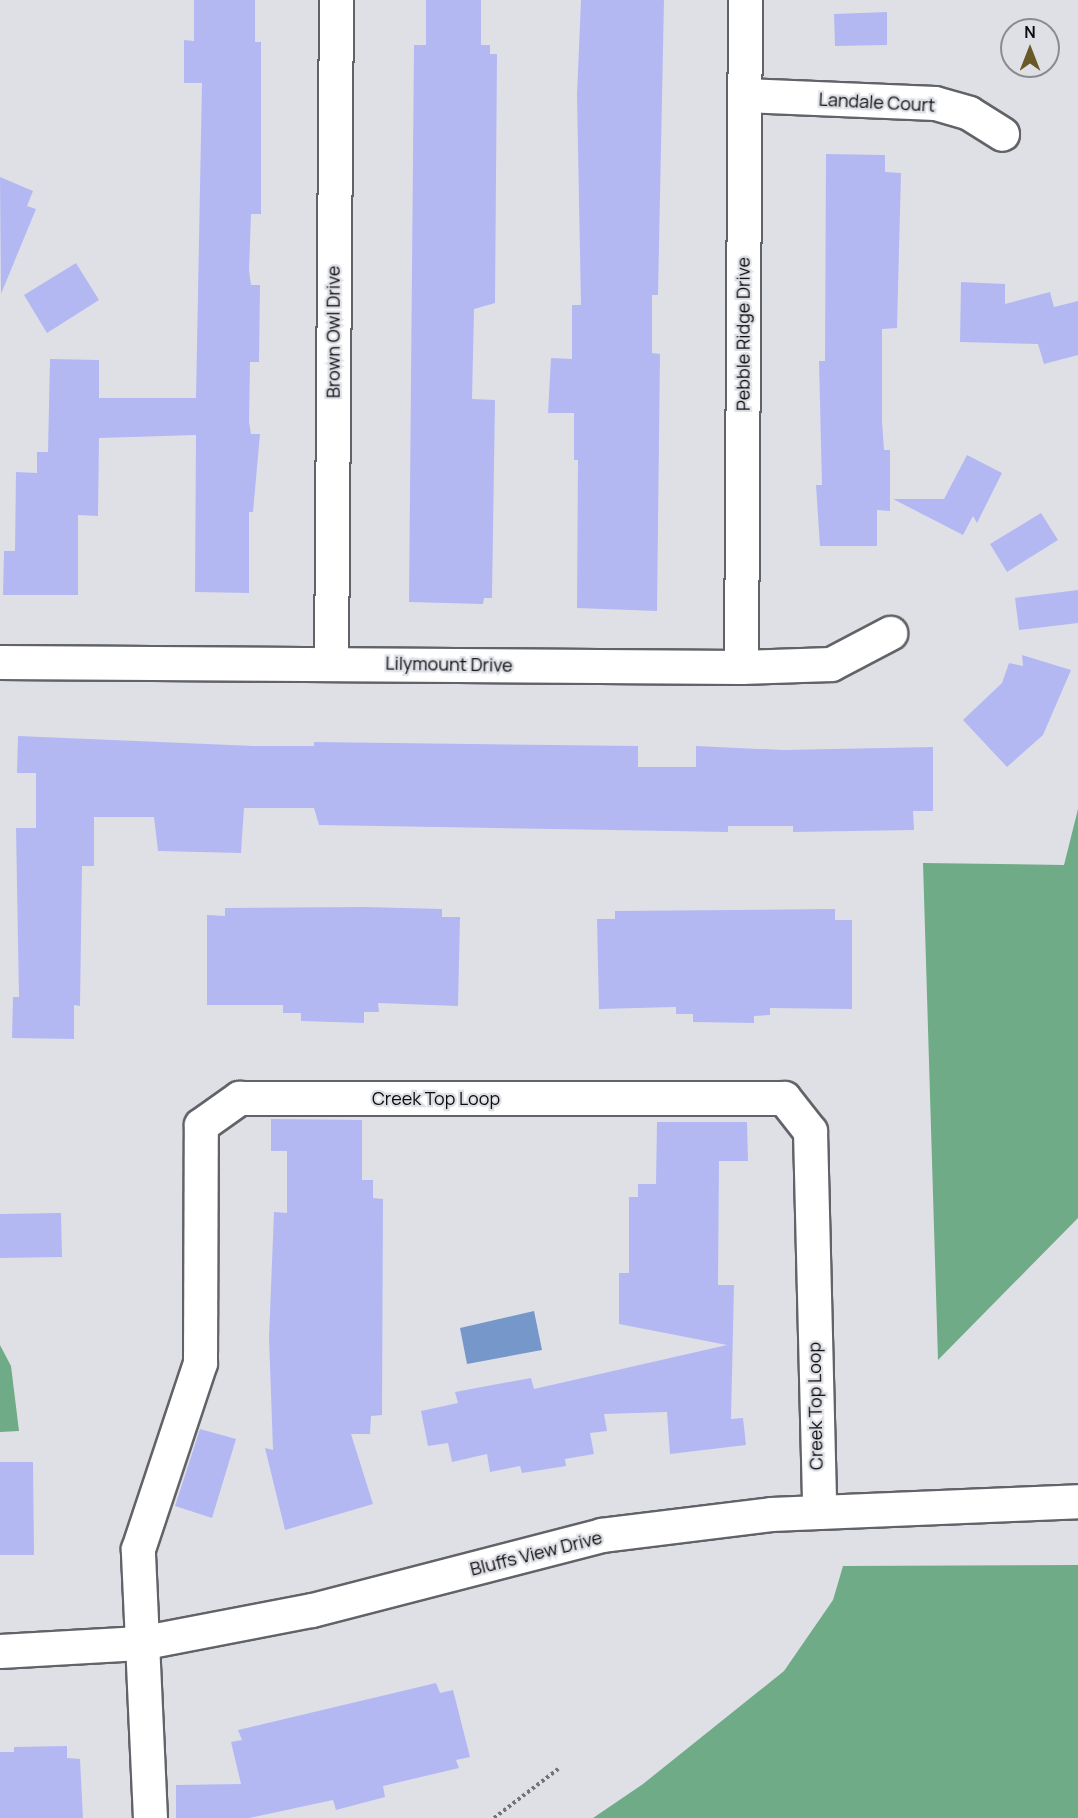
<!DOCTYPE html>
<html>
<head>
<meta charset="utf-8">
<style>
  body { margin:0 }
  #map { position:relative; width:1078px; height:1818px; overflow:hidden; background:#dfe0e6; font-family:Manrope,sans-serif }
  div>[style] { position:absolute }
  .forest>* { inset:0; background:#6fab86 }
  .water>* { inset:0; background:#7697c9 }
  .building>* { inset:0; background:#b3b8f3 }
  .path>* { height:4px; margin-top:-2px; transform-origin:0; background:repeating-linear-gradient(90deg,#727377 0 3px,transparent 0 6px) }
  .roads { filter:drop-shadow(2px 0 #626368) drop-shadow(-2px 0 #626368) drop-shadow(0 2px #626368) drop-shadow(0 -2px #626368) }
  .minor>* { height:33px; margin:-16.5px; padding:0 16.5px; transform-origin:16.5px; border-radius:16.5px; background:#fff }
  span { translate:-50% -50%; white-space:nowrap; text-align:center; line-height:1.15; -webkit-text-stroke:4.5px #dfe0e6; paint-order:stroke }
  .street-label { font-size:18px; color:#0b0c0e }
  .north { position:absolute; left:1000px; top:18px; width:60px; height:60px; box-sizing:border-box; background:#dfe0e6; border:2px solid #8a8b90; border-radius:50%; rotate:0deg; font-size:16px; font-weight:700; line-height:24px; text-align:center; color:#0b0c0e }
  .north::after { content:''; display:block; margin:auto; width:21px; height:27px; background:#695926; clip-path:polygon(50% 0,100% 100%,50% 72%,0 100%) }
</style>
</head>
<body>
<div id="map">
  <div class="forest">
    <i style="clip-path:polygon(1078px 809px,1078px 1218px,938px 1360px,923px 863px,1064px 865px)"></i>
    <i style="clip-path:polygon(0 1345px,11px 1366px,19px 1431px,0 1432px)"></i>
    <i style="clip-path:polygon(1078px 1565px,1078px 1818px,593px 1818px,643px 1784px,784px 1671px,833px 1600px,843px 1566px)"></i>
  </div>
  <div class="water">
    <i style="clip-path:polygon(534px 1311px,542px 1350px,467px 1364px,460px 1328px)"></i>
  </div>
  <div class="building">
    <i style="clip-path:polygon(194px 0,255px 0,255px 42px,261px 42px,261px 214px,251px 214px,249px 270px,251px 285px,260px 285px,259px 362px,250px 362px,249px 422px,251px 434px,260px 434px,253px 512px,249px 512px,249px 593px,195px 592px,196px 435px,99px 438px,98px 516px,78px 515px,78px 595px,3px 595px,4px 551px,15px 551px,16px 472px,37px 473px,37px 452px,48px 452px,50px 359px,99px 360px,99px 398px,196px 398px,202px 83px,184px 83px,184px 40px,194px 41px)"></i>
    <i style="clip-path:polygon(426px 0,481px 0,481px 45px,490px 45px,490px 54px,497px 54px,495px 303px,474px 309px,472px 399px,495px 400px,492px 598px,484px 598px,483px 604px,409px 602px,414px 45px,426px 45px)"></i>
    <i style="clip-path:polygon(581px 0,664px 0,658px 295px,652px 295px,652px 353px,660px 354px,657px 611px,577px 608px,578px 460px,574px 460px,574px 413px,548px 413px,551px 358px,572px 359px,572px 305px,581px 305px,577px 95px)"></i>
    <i style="clip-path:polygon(887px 12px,887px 45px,835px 46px,834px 14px)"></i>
    <i style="clip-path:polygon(826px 154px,885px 155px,885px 172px,901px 173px,897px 328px,882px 329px,882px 421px,884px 450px,890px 450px,890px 511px,877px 510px,877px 546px,820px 546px,816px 485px,822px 485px,819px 361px,825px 361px)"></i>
    <i style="clip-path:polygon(0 177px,33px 191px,27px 206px,36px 209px,1px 294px)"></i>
    <i style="clip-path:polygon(76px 263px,99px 300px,47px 333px,24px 295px)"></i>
    <i style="clip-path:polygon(961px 282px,1005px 284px,1005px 304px,1050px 292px,1054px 307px,1078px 301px,1078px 355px,1044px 364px,1038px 344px,960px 342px)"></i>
    <i style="clip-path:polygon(967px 455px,1002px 473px,977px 523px,973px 516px,963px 535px,893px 499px,944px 499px)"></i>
    <i style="clip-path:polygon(1041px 513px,1058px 540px,1007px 572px,990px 544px)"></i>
    <i style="clip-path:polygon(1078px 590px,1078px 623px,1019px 630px,1015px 598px)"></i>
    <i style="clip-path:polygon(1022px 655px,1071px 670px,1043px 735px,1007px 767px,963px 720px,1002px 683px,1009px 663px,1023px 666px)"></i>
    <i style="clip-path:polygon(18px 736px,254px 746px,314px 746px,314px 742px,638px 746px,638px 767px,696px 767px,696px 746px,783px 750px,933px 747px,933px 811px,913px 811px,914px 830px,793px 832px,793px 826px,728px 826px,728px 832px,319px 825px,314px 808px,244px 808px,241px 853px,158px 851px,154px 817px,94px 817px,94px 866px,82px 866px,80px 1006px,74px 1005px,74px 1039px,12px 1038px,13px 997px,19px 997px,16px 828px,36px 828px,36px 773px,17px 773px)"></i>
    <i style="clip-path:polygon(365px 907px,442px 909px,442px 917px,460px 917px,458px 1006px,378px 1003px,379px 1012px,364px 1012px,364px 1023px,301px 1021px,301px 1013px,283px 1013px,283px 1005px,207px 1005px,207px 915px,225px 916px,225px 908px)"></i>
    <i style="clip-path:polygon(835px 909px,835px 920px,852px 920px,852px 1009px,770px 1008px,770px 1015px,754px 1016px,754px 1023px,693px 1022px,693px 1014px,676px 1014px,676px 1007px,599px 1009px,597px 919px,615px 919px,615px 911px)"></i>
    <i style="clip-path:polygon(271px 1119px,362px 1120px,362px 1180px,373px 1180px,373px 1198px,383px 1199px,382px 1415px,371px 1416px,370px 1434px,351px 1434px,373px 1504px,285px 1530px,265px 1448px,273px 1450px,269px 1338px,274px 1212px,287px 1213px,287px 1151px,271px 1151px)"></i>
    <i style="clip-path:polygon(657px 1122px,747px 1122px,748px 1161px,719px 1161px,718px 1285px,734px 1285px,731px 1419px,743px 1418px,746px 1445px,670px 1454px,667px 1412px,604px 1414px,607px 1431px,590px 1433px,594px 1454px,565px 1459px,566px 1466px,522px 1473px,520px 1466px,490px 1472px,487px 1454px,452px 1462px,448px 1443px,428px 1446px,421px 1411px,458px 1403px,455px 1392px,531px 1378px,534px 1389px,727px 1345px,619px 1324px,619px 1273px,629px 1273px,629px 1197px,638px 1197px,638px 1184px,656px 1184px)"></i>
    <i style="clip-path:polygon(61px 1213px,62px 1257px,0 1258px,0 1214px)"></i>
    <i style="clip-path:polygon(200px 1429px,236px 1439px,212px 1518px,175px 1506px)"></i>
    <i style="clip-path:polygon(0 1462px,33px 1462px,34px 1555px,0 1555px)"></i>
    <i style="clip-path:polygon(436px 1683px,440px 1693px,453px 1690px,470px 1757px,456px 1760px,459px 1768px,383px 1786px,385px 1797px,336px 1810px,333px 1800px,249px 1818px,176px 1818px,176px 1785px,241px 1784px,231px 1742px,242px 1740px,238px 1730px)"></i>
    <i style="clip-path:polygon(67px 1746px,67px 1758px,80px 1759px,83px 1818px,0 1818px,0 1752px,14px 1752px,14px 1747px)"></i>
  </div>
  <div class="path">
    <i style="left:494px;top:1818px;width:81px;rotate:-37.4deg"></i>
  </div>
  <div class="roads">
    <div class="minor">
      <i style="left:744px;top:95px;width:191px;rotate:2.4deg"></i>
      <i style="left:935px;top:103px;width:35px;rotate:16deg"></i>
      <i style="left:969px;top:113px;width:39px;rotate:32deg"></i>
      <i style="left:0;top:662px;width:741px;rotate:0.39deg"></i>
      <i style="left:741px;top:667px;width:90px;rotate:-1.9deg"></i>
      <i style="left:831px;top:664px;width:67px;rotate:-27.7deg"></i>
      <i style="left:331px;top:663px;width:663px;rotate:-89.57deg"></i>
      <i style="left:741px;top:667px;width:667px;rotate:-89.66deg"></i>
      <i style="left:0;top:1651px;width:140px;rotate:-3.3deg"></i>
      <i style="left:140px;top:1643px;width:175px;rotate:-10.9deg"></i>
      <i style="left:312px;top:1610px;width:299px;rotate:-14.5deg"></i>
      <i style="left:601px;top:1535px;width:171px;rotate:-7deg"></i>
      <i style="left:771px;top:1514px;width:307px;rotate:-2.4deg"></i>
      <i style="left:150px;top:1818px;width:269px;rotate:-92.6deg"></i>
      <i style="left:138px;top:1549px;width:196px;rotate:-71.6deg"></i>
      <i style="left:200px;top:1363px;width:238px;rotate:-89.8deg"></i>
      <i style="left:201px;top:1125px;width:47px;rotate:-35.4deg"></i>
      <i style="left:239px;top:1098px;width:545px"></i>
      <i style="left:784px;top:1098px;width:42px;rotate:51.8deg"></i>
      <i style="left:810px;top:1131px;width:381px;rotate:88.6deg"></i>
    </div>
  </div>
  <div class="street-label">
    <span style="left:877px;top:102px;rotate:3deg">Landale Court</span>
    <span style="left:333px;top:332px;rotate:-90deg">Brown Owl Drive</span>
    <span style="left:743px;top:334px;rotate:-90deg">Pebble Ridge Drive</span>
    <span style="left:449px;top:664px;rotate:1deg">Lilymount Drive</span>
    <span style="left:436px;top:1098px">Creek Top Loop</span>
    <span style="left:815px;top:1406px;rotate:-91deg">Creek Top Loop</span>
    <span style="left:536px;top:1553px;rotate:-14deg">Bluffs View Drive</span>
  </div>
  <div class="north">N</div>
</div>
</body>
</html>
